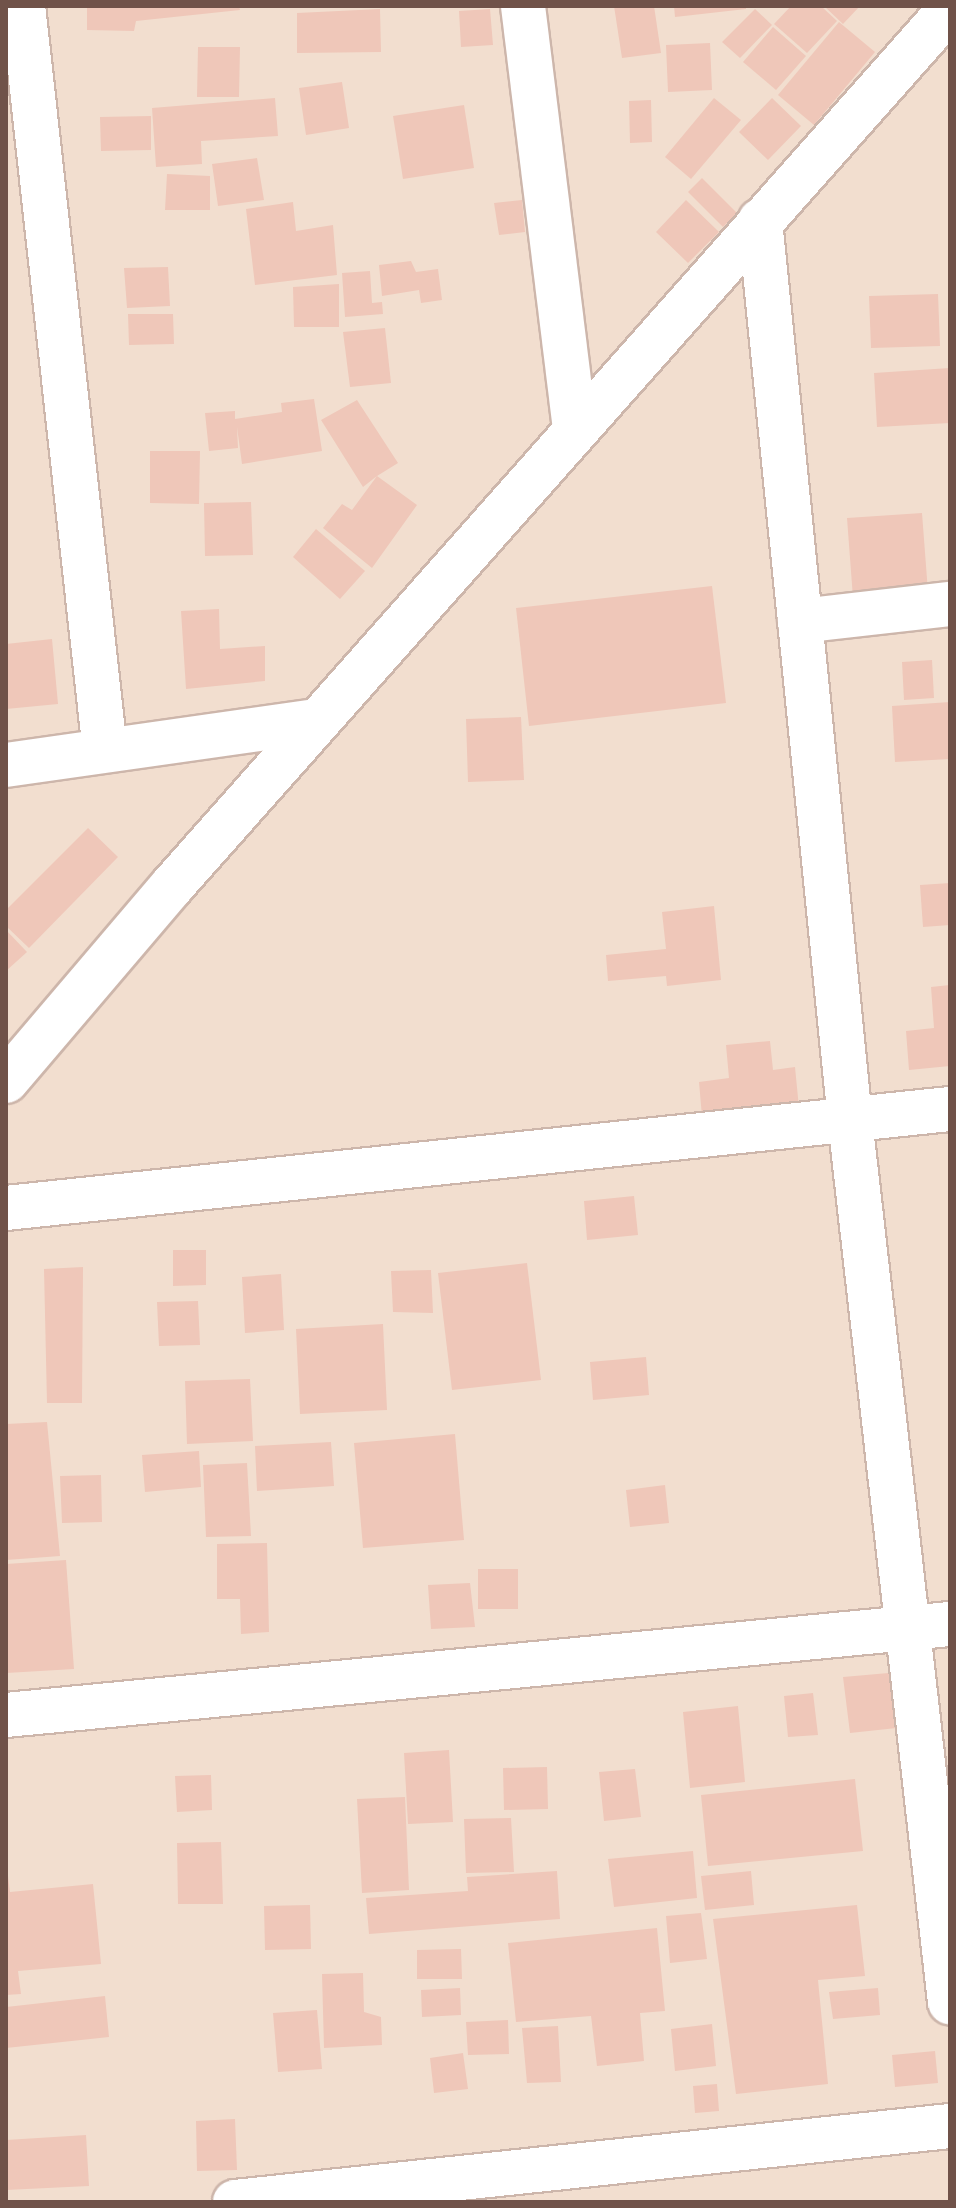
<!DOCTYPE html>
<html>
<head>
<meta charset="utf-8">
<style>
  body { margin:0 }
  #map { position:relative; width:956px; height:2208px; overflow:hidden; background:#fbede1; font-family:Barlow,sans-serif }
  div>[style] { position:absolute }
  .residential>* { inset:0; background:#f2decf }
  .building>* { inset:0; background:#efc7b9 }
  .roads { filter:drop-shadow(2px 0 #cdb6ab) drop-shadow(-2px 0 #cdb6ab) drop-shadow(0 2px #cdb6ab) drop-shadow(0 -2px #cdb6ab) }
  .minor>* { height:44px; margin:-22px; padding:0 22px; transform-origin:22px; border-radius:22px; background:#fff }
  span { translate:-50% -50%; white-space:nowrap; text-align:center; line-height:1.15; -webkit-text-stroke:7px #fef1e6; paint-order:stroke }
  .frame { position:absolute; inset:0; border:8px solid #705249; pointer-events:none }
</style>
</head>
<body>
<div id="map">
  <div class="residential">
    <i style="clip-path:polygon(6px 6px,950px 6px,950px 2202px,6px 2202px)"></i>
  </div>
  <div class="building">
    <i style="clip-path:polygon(87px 6px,239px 6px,240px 10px,136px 21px,134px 31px,87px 30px)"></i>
    <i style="clip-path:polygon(614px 6px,654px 6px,661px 53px,622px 58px)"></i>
    <i style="clip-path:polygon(674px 6px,746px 6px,746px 9px,675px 17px)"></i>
    <i style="clip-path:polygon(791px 6px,821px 6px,837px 21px,807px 53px,774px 24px)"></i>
    <i style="clip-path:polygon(824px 6px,860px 6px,843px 24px)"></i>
    <i style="clip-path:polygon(380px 9px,381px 52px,297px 53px,297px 13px)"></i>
    <i style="clip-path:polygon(490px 9px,493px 45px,461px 47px,459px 11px)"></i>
    <i style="clip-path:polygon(755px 9px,772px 25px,740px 58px,722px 42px)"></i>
    <i style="clip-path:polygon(839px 22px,875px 52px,814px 125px,778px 95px)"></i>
    <i style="clip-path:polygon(773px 27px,806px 56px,776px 90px,743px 62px)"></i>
    <i style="clip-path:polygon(710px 43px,712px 90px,668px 92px,666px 45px)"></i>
    <i style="clip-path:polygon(198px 47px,240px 47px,239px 97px,197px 97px)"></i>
    <i style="clip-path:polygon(342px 82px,349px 128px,306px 135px,299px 88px)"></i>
    <i style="clip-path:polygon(275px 98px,278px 136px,201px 141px,202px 164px,156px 167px,152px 108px)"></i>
    <i style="clip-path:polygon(714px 98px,741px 120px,691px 179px,665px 157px)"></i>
    <i style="clip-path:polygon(772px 98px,801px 126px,768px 160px,739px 132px)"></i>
    <i style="clip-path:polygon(651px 100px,652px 142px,630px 143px,629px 101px)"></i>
    <i style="clip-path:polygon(464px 105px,474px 168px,403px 179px,393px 116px)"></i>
    <i style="clip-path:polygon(151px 116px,151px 150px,101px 151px,100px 117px)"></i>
    <i style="clip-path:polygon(257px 158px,264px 200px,218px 206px,212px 164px)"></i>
    <i style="clip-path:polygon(167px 174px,210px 176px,210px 210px,165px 210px)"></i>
    <i style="clip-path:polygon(702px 178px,737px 213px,723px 227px,688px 192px)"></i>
    <i style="clip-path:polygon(522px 200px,525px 232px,499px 235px,494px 203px)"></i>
    <i style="clip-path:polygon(686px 200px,719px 232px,688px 263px,656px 232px)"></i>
    <i style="clip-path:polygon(293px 202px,296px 231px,333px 225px,337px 275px,255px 285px,246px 209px)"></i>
    <i style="clip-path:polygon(411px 261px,416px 272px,438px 269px,442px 300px,421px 303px,419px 290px,382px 296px,379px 265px)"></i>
    <i style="clip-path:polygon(168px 267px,170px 306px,127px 308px,124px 268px)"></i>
    <i style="clip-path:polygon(370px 271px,372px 303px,382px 302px,383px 314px,345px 317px,342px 273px)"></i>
    <i style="clip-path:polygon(339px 284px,339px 327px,294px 327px,293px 287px)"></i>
    <i style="clip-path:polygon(938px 294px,940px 346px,871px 348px,869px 296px)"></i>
    <i style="clip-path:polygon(128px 314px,173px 314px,174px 344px,129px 345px)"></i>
    <i style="clip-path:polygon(385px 328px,391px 383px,350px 387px,343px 332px)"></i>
    <i style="clip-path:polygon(950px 368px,950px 423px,877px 427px,874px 373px)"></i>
    <i style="clip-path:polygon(314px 399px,322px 451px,242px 464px,237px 427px,238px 448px,209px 451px,205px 413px,235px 411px,235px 419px,282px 412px,281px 403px)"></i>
    <i style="clip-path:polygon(357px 400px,398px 463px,377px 476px,417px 505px,372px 568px,323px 528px,342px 504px,352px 510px,377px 476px,363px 487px,321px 420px)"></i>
    <i style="clip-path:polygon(150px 451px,200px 451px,199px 504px,150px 503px)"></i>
    <i style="clip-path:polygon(251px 502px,253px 555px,205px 556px,204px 503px)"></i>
    <i style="clip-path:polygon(922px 513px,928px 592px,853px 598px,847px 518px)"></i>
    <i style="clip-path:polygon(316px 529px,365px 571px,340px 599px,293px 557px)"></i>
    <i style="clip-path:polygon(712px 586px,726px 703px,529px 726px,516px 608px)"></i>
    <i style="clip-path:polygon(219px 609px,220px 649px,265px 646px,265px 681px,186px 689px,181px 611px)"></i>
    <i style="clip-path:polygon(52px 639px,58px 704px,6px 709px,6px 644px)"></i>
    <i style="clip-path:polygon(932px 660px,934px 698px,904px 700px,902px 662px)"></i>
    <i style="clip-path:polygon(950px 702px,950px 759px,895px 762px,892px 706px)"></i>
    <i style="clip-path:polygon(521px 717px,524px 780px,468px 782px,466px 719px)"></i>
    <i style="clip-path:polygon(88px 828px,118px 857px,29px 948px,6px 926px,6px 910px)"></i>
    <i style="clip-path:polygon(950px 883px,950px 925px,923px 927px,920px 885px)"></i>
    <i style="clip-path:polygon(714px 906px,721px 980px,667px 986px,666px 976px,608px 981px,606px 955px,666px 949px,662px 912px)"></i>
    <i style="clip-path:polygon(6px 930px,27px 952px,6px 971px)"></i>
    <i style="clip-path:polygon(950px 985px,950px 1066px,909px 1070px,906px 1031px,934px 1028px,931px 987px)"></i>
    <i style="clip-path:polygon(770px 1041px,773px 1070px,795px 1067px,800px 1118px,703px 1128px,699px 1082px,729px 1078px,726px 1045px)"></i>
    <i style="clip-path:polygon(634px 1196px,638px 1235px,587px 1240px,584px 1201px)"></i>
    <i style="clip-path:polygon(173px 1250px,206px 1250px,206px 1285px,173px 1286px)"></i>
    <i style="clip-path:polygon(527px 1263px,541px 1380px,452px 1390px,438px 1273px)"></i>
    <i style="clip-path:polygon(83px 1267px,82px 1403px,47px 1403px,44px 1269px)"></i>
    <i style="clip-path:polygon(431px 1270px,433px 1313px,393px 1312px,391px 1271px)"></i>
    <i style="clip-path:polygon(281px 1274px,284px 1330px,245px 1333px,242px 1277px)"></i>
    <i style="clip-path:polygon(198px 1301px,200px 1345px,159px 1346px,157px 1302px)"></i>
    <i style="clip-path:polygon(383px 1324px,387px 1410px,300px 1414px,296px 1329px)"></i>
    <i style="clip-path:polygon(646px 1357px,649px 1395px,593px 1400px,590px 1362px)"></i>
    <i style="clip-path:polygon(250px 1379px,253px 1441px,187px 1444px,185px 1381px)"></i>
    <i style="clip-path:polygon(47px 1422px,60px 1556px,6px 1560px,6px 1424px)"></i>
    <i style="clip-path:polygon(455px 1434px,464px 1540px,363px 1548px,354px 1443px)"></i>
    <i style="clip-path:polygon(331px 1442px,334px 1486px,257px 1491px,255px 1446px)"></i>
    <i style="clip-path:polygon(199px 1451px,201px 1487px,145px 1492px,142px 1455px)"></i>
    <i style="clip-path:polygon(247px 1463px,251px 1536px,206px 1537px,203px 1465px)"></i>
    <i style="clip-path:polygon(101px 1475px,102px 1522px,62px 1523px,60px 1476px)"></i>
    <i style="clip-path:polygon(665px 1485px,669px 1523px,630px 1527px,626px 1490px)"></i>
    <i style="clip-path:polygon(267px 1543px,269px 1632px,241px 1634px,240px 1599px,217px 1599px,217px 1544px)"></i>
    <i style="clip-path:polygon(66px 1560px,74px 1669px,6px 1673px,6px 1564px)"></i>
    <i style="clip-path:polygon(478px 1569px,518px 1569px,518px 1609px,478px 1609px)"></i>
    <i style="clip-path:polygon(470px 1583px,475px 1627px,431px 1629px,428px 1585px)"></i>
    <i style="clip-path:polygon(900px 1672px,906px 1727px,850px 1733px,843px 1677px)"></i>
    <i style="clip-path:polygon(813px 1693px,818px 1735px,788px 1737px,784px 1696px)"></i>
    <i style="clip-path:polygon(738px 1706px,745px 1782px,690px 1788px,683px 1712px)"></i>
    <i style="clip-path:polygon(449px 1750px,453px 1822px,408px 1824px,404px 1753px)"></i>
    <i style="clip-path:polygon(547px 1767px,548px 1809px,504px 1810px,503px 1768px)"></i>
    <i style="clip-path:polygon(635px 1769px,641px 1817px,604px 1821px,599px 1772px)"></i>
    <i style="clip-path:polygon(211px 1775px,212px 1810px,177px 1812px,175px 1776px)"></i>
    <i style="clip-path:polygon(855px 1779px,863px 1851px,708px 1866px,701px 1795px)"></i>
    <i style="clip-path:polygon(405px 1797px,409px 1890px,362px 1893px,357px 1799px)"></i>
    <i style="clip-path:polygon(511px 1818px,514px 1872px,466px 1873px,464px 1819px)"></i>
    <i style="clip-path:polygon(221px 1842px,223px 1904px,178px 1904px,177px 1843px)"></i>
    <i style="clip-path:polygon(693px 1851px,697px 1898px,614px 1907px,608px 1859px)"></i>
    <i style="clip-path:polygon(557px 1871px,560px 1919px,369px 1934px,366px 1898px,468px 1891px,467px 1877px)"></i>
    <i style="clip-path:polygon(751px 1871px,754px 1905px,705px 1910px,701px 1876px)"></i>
    <i style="clip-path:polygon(8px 1876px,10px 1892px,93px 1884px,101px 1964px,18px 1971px,21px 1994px,6px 1995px)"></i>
    <i style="clip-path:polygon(310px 1905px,311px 1949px,265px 1950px,264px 1906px)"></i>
    <i style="clip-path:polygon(857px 1905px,865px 1976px,818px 1980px,828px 2084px,736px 2094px,713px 1919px)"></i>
    <i style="clip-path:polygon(701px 1913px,707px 1959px,670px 1963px,666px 1916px)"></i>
    <i style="clip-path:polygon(657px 1928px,665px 2011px,640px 2013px,644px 2061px,597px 2066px,591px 2016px,516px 2022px,508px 1943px)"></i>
    <i style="clip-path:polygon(461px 1949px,462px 1979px,417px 1979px,417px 1950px)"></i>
    <i style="clip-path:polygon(363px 1973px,364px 2012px,381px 2017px,382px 2045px,324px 2048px,322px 1974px)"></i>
    <i style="clip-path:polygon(460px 1988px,461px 2015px,422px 2017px,421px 1990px)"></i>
    <i style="clip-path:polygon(878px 1988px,880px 2015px,833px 2019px,829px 1992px)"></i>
    <i style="clip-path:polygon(105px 1996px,109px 2037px,6px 2048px,6px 2007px)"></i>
    <i style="clip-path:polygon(317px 2010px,322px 2069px,278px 2072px,273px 2013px)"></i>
    <i style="clip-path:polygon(508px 2020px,509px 2054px,468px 2055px,466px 2022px)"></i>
    <i style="clip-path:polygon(712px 2024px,716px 2066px,675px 2071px,671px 2029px)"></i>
    <i style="clip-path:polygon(558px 2026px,561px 2082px,527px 2083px,522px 2028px)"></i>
    <i style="clip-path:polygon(935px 2051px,938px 2083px,895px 2087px,892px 2055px)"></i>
    <i style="clip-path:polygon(463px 2053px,468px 2089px,434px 2093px,430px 2058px)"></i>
    <i style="clip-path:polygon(717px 2084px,719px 2111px,695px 2113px,693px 2086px)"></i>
    <i style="clip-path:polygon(235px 2119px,237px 2170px,197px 2171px,196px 2121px)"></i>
    <i style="clip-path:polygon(86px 2135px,89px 2186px,6px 2190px,6px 2140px)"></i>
  </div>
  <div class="roads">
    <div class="minor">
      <i style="left:23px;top:6px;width:749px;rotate:83.72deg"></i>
      <i style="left:523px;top:6px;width:427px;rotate:83deg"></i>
      <i style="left:760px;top:221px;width:903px;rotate:84.28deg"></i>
      <i style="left:850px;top:1120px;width:888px;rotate:83.53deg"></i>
      <i style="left:800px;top:621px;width:151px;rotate:-6.5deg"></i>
      <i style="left:6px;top:765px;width:314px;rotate:-8.1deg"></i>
      <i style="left:6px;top:1081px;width:256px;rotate:-49.6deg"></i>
      <i style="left:172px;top:886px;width:1172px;rotate:-48.42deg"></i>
      <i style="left:6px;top:1208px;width:949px;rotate:-5.99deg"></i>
      <i style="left:6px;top:1715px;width:948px;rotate:-5.51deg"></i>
      <i style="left:235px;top:2202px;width:719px;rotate:-6.07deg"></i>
    </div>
  </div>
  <div class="frame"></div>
</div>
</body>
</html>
